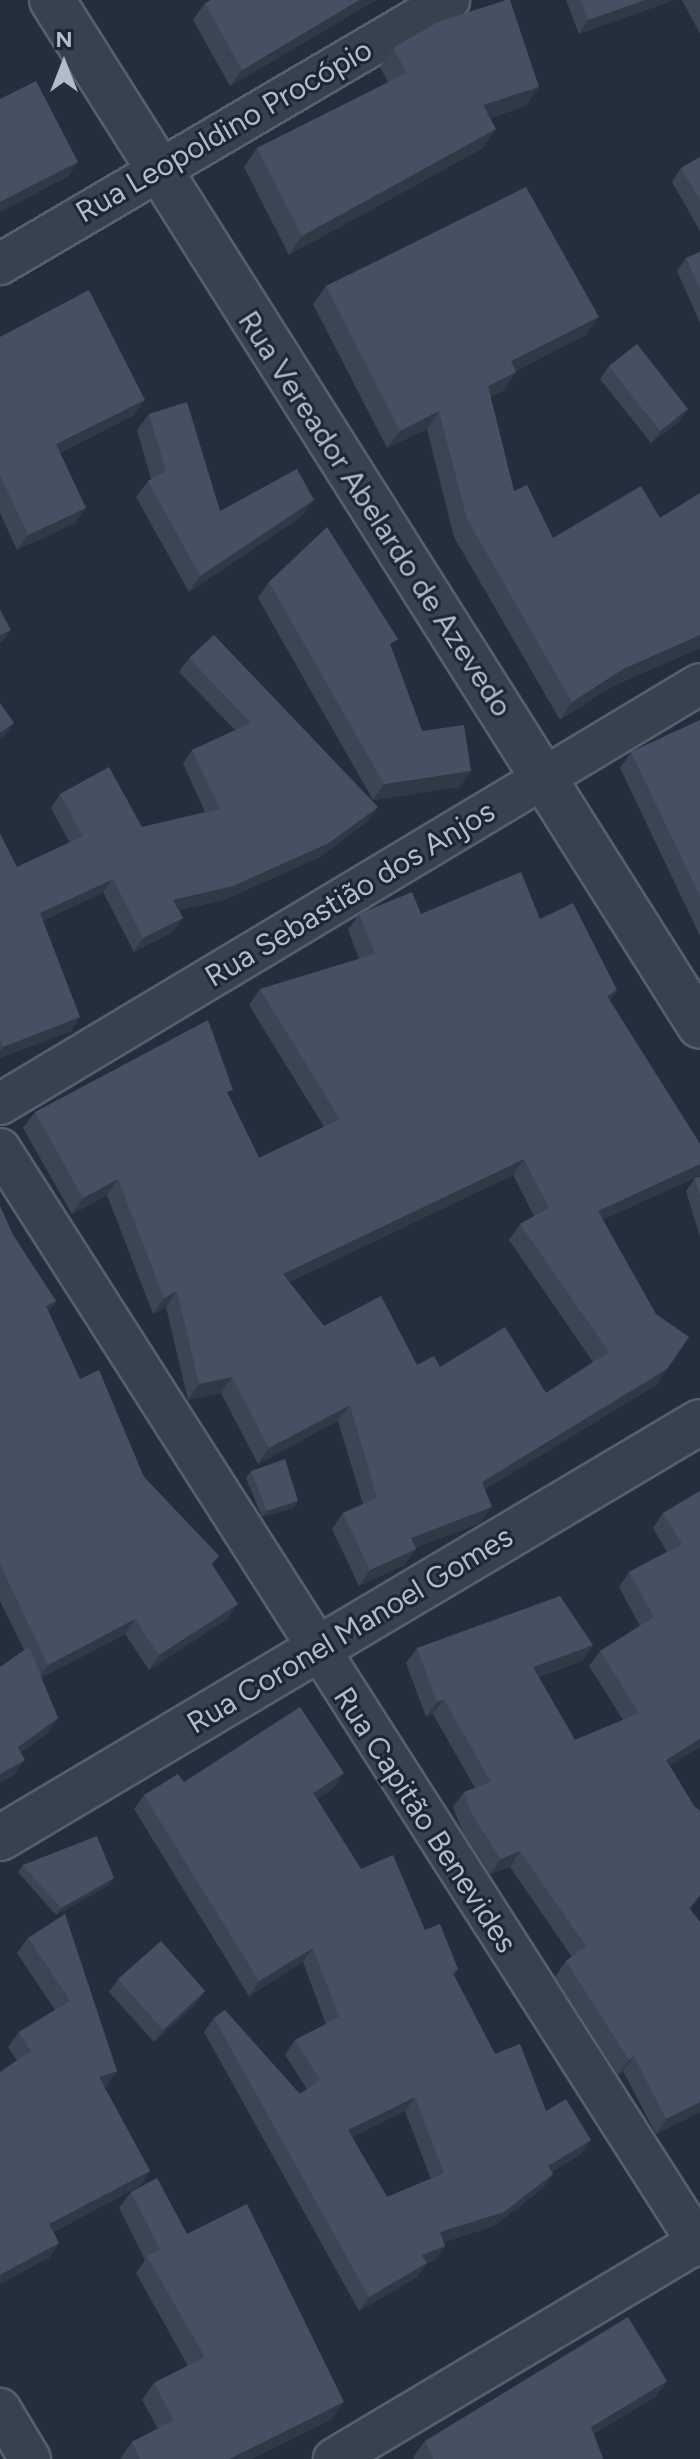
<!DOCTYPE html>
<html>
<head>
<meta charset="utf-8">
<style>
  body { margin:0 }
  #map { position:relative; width:700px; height:2459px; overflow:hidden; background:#242f3e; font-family:Figtree,sans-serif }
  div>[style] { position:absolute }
  .roads { filter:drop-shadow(2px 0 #565f6c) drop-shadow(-2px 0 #565f6c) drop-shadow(0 2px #565f6c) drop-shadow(0 -2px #565f6c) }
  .minor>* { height:40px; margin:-20px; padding:0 20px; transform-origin:20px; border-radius:20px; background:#38414e }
  .tertiary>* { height:44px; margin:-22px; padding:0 22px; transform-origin:22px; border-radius:22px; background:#38414e }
  .wall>* { inset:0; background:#3b4654 }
  .shaded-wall>* { inset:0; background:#303945 }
  .building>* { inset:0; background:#455162 }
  span { translate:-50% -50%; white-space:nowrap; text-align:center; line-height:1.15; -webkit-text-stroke:6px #1d2633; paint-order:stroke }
  .street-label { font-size:30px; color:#b4bcc9 }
  .north { position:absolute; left:24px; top:24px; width:80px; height:80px; -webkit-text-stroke:6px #1d2633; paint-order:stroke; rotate:0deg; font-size:22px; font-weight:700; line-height:32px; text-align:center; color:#b4bcc9 }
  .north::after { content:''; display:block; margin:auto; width:28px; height:36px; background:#b4bcc9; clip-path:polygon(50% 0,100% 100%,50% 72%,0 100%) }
</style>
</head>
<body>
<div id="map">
  <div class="roads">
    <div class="minor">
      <i style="left:0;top:264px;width:521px;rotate:-30.45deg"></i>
      <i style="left:0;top:1104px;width:816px;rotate:-30.96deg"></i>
      <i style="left:0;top:1149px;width:1301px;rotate:57.46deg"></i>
      <i style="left:0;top:2409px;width:58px;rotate:59deg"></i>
      <i style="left:334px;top:2459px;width:426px;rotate:-30.8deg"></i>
    </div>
    <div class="tertiary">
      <i style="left:52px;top:0;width:1213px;rotate:57.72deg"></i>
      <i style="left:0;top:1838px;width:814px;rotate:-30.72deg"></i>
    </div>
  </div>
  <div class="wall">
    <i style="clip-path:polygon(376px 0,230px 86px,193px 20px,205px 3px)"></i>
    <i style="clip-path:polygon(566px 0,674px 0,579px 34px)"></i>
    <i style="clip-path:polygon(682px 0,700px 0,700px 34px)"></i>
    <i style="clip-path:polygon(393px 48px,526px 106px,490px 118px,483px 148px,289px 255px,244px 167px,257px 148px,388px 82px,380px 67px)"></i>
    <i style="clip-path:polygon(700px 157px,700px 231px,672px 182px,681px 168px)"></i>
    <i style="clip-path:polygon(700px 252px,700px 323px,677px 271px,686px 258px)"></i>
    <i style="clip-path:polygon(326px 286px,586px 335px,515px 371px,516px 372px,504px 390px,490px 397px,514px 491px,553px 538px,660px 518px,700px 493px,700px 648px,611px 687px,560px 720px,454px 537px,427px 429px,387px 448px,313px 304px)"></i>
    <i style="clip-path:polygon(0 337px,134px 415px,60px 453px,75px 523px,17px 550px,0 513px)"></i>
    <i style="clip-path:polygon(609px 366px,679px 422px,651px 443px,600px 379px)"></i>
    <i style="clip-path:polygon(149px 414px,220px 511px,302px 516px,189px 592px,136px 497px,148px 481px,151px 479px,137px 430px)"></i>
    <i style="clip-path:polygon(269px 582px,392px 649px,422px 731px,460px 787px,373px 800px,258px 598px)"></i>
    <i style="clip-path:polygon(189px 658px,368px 821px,320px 857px,224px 900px,179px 910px,183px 918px,173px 932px,134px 952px,103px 892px,43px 921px,71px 1031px,0 1058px,0 834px,17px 867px,70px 843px,51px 808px,60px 794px,142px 827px,205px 812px,183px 763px,192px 750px,235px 730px,179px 672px)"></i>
    <i style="clip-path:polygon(700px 720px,700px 936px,620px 768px,631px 752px)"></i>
    <i style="clip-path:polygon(evenodd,359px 914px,421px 914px,540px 919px,610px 1001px,700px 1144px,700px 1174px,699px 1176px,602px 1220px,656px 1385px,485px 1489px,480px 1523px,415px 1548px,416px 1549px,404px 1565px,359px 1586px,332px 1529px,343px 1513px,363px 1504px,338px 1421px,258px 1464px,221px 1393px,188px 1400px,166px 1307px,153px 1314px,107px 1195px,72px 1214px,23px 1128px,35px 1112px,229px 1096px,259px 1158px,324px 1127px,249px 1005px,260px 989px,359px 959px,348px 930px,359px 914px,513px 1175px,534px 1216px,520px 1224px,509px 1240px,593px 1362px,546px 1393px,440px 1367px,417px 1365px,324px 1326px,289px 1282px,513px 1175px)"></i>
    <i style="clip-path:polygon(700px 1177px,700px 1237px,686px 1191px,695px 1178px)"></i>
    <i style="clip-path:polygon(0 1206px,13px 1235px,56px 1301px,48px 1312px,80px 1379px,144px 1477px,219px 1556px,212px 1565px,227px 1619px,149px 1670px,125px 1634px,41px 1678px,58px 1718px,48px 1733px,21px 1752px,15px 1774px,0 1783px,0 1667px,24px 1650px,0 1601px)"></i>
    <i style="clip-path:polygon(251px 1471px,294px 1508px,262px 1517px,246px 1478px)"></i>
    <i style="clip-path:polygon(700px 1491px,670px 1766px,694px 1806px,700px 1811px,700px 1896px,690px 1909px,700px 1922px,700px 2112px,656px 2134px,623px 2071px,618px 2075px,555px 1977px,566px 1961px,572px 1957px,510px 1867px,490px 1874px,462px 1830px,453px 1807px,464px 1792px,475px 1788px,433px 1714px,426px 1717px,406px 1663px,417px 1648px,593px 1645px,582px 1661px,538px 1677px,575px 1740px,623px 1720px,589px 1666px,600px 1651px,640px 1626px,619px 1587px,629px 1572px,667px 1552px,653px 1528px,663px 1513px)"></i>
    <i style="clip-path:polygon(evenodd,184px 1782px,334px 1788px,317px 1799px,361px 1869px,425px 1930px,458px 1969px,454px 1975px,495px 2054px,546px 2111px,591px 2140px,581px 2154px,552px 2172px,553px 2174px,543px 2188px,494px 2226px,444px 2242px,445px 2246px,435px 2260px,427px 2263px,417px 2277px,359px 2311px,204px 2032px,214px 2018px,300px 2094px,307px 2089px,285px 2055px,295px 2040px,326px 2024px,303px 1962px,249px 1996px,134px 1809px,144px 1795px,184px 1782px,405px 2111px,431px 2179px,387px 2197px,352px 2137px,405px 2111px)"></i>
    <i style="clip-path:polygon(23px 1865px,114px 1878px,109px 1885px,56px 1915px,18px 1872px)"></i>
    <i style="clip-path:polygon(28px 1938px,117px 2071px,107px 2086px,104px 2087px,150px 2171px,140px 2186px,53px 2232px,59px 2243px,49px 2258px,17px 2061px,8px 2047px,19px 2032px,55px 2010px,17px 1953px)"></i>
    <i style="clip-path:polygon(118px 1979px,205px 1991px,196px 2004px,154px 2042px,109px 1992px)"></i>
    <i style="clip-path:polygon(131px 2192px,187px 2234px,332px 2419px,251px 2459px,120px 2459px,132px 2442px,158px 2429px,142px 2400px,154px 2383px,188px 2366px,136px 2273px,145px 2260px,119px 2208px)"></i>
    <i style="clip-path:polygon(667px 2381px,655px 2397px,594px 2434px,603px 2459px,414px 2459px,413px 2457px,425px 2441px)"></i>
  </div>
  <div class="shaded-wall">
    <i style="clip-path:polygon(359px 0,376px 0,230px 86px,242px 70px)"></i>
    <i style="clip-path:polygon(645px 0,674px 0,579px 34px,588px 20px)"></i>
    <i style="clip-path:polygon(539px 87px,526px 106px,470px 124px,483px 105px)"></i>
    <i style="clip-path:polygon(496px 129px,483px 148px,289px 255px,302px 236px)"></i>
    <i style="clip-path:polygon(78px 162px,68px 177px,0 212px,0 202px)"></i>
    <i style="clip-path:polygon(599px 317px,586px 335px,498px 379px,511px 361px)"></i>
    <i style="clip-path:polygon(516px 372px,504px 390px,475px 404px,488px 386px)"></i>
    <i style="clip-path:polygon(145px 400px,134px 415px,45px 460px,56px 444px)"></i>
    <i style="clip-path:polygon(688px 409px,679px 422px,651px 443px,660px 431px)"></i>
    <i style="clip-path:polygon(439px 411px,427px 429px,387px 448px,400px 431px)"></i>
    <i style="clip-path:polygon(314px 500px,302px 516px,189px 592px,200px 576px)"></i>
    <i style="clip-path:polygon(86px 508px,75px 523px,17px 550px,28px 535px)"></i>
    <i style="clip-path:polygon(11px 630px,2px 643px,0 643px,0 635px)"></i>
    <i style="clip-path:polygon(700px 635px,700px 648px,611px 687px,560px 720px,572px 702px,623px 669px)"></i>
    <i style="clip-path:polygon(14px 723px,4px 737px,0 740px,0 733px)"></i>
    <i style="clip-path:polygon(471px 771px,460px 787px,373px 800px,384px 784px)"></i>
    <i style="clip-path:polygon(378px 807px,368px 821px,320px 857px,224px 900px,164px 913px,173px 900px)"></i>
    <i style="clip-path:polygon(113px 879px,103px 892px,30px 927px,40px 913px)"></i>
    <i style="clip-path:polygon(183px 918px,173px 932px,134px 952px,143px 938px)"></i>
    <i style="clip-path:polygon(617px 990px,606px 1006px,607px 996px)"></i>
    <i style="clip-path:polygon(80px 1017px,71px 1031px,0 1058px,0 1051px,3px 1047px)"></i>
    <i style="clip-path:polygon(524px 1159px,513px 1175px,271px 1290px,283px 1274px)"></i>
    <i style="clip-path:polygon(700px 1164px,700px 1174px,699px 1176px,586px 1227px,598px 1211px)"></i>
    <i style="clip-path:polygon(118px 1179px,107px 1195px,72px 1214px,83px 1198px)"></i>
    <i style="clip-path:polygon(177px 1291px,166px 1307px,153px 1314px,164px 1298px)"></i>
    <i style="clip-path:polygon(56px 1301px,45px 1316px,46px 1306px)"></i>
    <i style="clip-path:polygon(689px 1337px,656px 1385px,471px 1498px,482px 1482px)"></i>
    <i style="clip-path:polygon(232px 1377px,221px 1393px,188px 1400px,199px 1384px)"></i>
    <i style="clip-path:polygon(350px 1405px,338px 1421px,258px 1464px,269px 1448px)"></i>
    <i style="clip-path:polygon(298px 1501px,294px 1508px,262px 1517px,267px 1511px)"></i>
    <i style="clip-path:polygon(492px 1507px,480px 1523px,399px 1554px,411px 1538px)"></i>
    <i style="clip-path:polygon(416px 1549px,404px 1565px,359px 1586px,370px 1570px)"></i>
    <i style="clip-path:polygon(238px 1604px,227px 1619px,149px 1670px,159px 1655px)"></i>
    <i style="clip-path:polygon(135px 1619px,125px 1634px,38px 1680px,48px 1665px)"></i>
    <i style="clip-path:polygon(593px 1645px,582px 1661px,522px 1682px,533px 1667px)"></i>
    <i style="clip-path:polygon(444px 1699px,433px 1714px,426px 1717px,437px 1702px)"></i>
    <i style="clip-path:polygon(58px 1718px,48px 1733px,8px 1761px,18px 1747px)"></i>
    <i style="clip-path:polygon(700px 1739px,700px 1747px,655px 1775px,666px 1760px)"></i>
    <i style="clip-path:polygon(25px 1760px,15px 1774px,0 1783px,0 1774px)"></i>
    <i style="clip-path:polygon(344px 1773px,334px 1788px,303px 1808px,313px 1793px)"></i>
    <i style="clip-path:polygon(520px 1851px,510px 1867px,490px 1874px,501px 1859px)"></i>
    <i style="clip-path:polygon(114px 1878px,109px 1885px,56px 1915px,61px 1908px)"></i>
    <i style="clip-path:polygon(313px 1948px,303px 1962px,249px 1996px,259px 1981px)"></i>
    <i style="clip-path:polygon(205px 1991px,196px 2004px,154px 2042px,163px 2030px)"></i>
    <i style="clip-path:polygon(634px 2056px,623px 2071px,618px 2075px,629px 2060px)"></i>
    <i style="clip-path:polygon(117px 2071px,107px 2086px,89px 2092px,99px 2077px)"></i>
    <i style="clip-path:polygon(415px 2097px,405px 2111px,338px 2144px,348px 2130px)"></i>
    <i style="clip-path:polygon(700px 2102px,700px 2112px,656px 2134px,666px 2119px)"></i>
    <i style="clip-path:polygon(591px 2140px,581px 2154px,538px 2181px,548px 2166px)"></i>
    <i style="clip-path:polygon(150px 2171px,140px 2186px,38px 2239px,49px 2224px)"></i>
    <i style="clip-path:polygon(553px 2174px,543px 2188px,494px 2226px,430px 2247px,440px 2232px)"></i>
    <i style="clip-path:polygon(59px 2243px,49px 2258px,0 2284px,0 2275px)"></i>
    <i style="clip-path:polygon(445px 2246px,435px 2260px,427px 2263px,417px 2277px,359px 2311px,369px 2297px,422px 2255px)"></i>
    <i style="clip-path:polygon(667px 2381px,655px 2397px,579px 2443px,591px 2427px)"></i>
    <i style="clip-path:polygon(344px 2402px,332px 2419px,251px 2459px,229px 2459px)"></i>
  </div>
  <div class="building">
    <i style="clip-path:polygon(211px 0,359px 0,242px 70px,205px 3px)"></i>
    <i style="clip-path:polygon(506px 0,510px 0,539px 87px,483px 105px,496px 129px,302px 236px,257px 148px,407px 73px,393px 48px,438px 22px)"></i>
    <i style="clip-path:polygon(581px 0,645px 0,588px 20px)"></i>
    <i style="clip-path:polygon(36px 81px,78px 162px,0 202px,0 99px)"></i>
    <i style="clip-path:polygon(700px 157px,700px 200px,681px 168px)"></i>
    <i style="clip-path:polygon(526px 187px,599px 317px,511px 361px,516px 372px,488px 386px,514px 491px,527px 485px,553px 538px,641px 486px,660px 518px,700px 493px,700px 635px,623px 669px,572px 702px,467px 519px,439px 411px,400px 431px,326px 286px)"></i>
    <i style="clip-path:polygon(700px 252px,700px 289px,686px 258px)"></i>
    <i style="clip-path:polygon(89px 290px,145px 400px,56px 444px,86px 508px,28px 535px,0 475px,0 337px)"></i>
    <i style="clip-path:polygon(637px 344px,688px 409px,660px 431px,609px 366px)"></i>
    <i style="clip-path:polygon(187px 402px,220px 511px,297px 469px,314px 500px,200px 576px,148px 481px,166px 471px,149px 414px)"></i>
    <i style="clip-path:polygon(327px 527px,398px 639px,390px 644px,422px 731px,464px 725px,471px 771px,384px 784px,269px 582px)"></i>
    <i style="clip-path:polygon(0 610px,11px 630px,0 635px)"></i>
    <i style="clip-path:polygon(214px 635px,378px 807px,329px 843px,233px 886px,173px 900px,183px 918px,143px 938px,113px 879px,40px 913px,80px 1017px,3px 1047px,0 1039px,0 834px,17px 867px,83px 836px,60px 794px,109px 767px,142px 827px,220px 809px,192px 750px,251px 723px,189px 658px)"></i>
    <i style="clip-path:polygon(0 703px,14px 723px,0 733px)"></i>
    <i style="clip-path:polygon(700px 720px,700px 896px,631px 752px)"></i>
    <i style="clip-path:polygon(evenodd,521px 872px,540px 919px,573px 903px,617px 990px,607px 996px,700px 1144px,700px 1164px,598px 1211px,656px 1314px,689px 1337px,667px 1369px,482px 1482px,492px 1507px,411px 1538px,416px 1549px,370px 1570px,343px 1513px,377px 1498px,350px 1405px,269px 1448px,232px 1377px,199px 1384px,177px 1291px,164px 1298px,118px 1179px,83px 1198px,35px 1112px,208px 1020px,233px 1090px,227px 1092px,259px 1158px,340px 1119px,260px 989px,375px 954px,359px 914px,412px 892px,421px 914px,521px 872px,524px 1159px,549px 1208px,520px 1224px,609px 1352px,546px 1393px,505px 1327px,440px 1367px,434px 1356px,417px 1365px,381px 1296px,324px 1326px,283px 1274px,524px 1159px)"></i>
    <i style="clip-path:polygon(700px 1177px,700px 1195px,695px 1178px)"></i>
    <i style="clip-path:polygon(0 1206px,13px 1235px,56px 1301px,46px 1306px,80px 1379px,99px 1370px,144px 1477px,219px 1556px,211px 1563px,238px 1604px,159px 1655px,135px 1619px,48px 1665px,0 1564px)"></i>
    <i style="clip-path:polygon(285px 1459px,298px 1501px,267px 1511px,251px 1471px)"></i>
    <i style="clip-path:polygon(700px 1491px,700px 1739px,666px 1760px,694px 1806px,700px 1811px,700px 1894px,689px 1908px,700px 1922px,700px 2102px,666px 2119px,634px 2056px,629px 2060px,566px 1961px,586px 1946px,520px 1851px,501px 1859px,472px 1815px,464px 1792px,491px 1782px,444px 1699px,437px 1702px,417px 1648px,560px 1596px,593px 1645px,533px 1667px,575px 1740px,639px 1713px,600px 1651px,654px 1617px,629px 1572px,682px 1544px,663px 1513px)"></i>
    <i style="clip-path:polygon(29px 1647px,58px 1718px,18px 1747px,25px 1760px,0 1774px,0 1667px)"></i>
    <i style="clip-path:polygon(evenodd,300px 1707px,344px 1773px,313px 1793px,361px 1869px,393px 1855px,425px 1930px,440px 1924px,458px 1969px,452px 1972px,495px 2054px,520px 2044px,546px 2111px,566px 2099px,591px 2140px,548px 2166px,553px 2174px,504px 2212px,440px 2232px,445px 2246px,422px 2255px,427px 2263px,369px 2297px,214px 2018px,225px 2010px,300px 2094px,320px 2080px,295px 2040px,339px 2017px,313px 1948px,259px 1981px,144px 1795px,178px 1774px,184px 1782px,300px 1707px,415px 2097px,444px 2173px,387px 2197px,348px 2130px,415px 2097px)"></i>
    <i style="clip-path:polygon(97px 1836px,114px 1878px,61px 1908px,23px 1865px)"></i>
    <i style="clip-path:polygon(65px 1914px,117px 2071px,99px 2077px,150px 2171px,49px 2224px,59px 2243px,0 2275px,0 2072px,31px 2051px,19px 2032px,70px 2001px,28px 1938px)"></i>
    <i style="clip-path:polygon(161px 1941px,205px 1991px,163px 2030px,118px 1979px)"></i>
    <i style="clip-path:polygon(157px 2178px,187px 2234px,247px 2204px,344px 2402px,229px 2459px,140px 2459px,132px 2442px,174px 2420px,154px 2383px,205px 2357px,147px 2256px,160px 2249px,131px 2192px)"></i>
    <i style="clip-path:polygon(628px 2317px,667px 2381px,591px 2427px,603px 2459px,433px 2459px,425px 2441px)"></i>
  </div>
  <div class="street-label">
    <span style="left:224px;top:131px;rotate:-30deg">Rua Leopoldino Procópio</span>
    <span style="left:375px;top:514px;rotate:57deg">Rua Vereador Abelardo de Azevedo</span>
    <span style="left:350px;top:894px;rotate:-31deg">Rua Sebastião dos Anjos</span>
    <span style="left:350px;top:1630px;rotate:-31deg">Rua Coronel Manoel Gomes</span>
    <span style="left:425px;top:1820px;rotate:57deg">Rua Capitão Benevides</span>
  </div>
  <div class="north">N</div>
</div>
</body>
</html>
